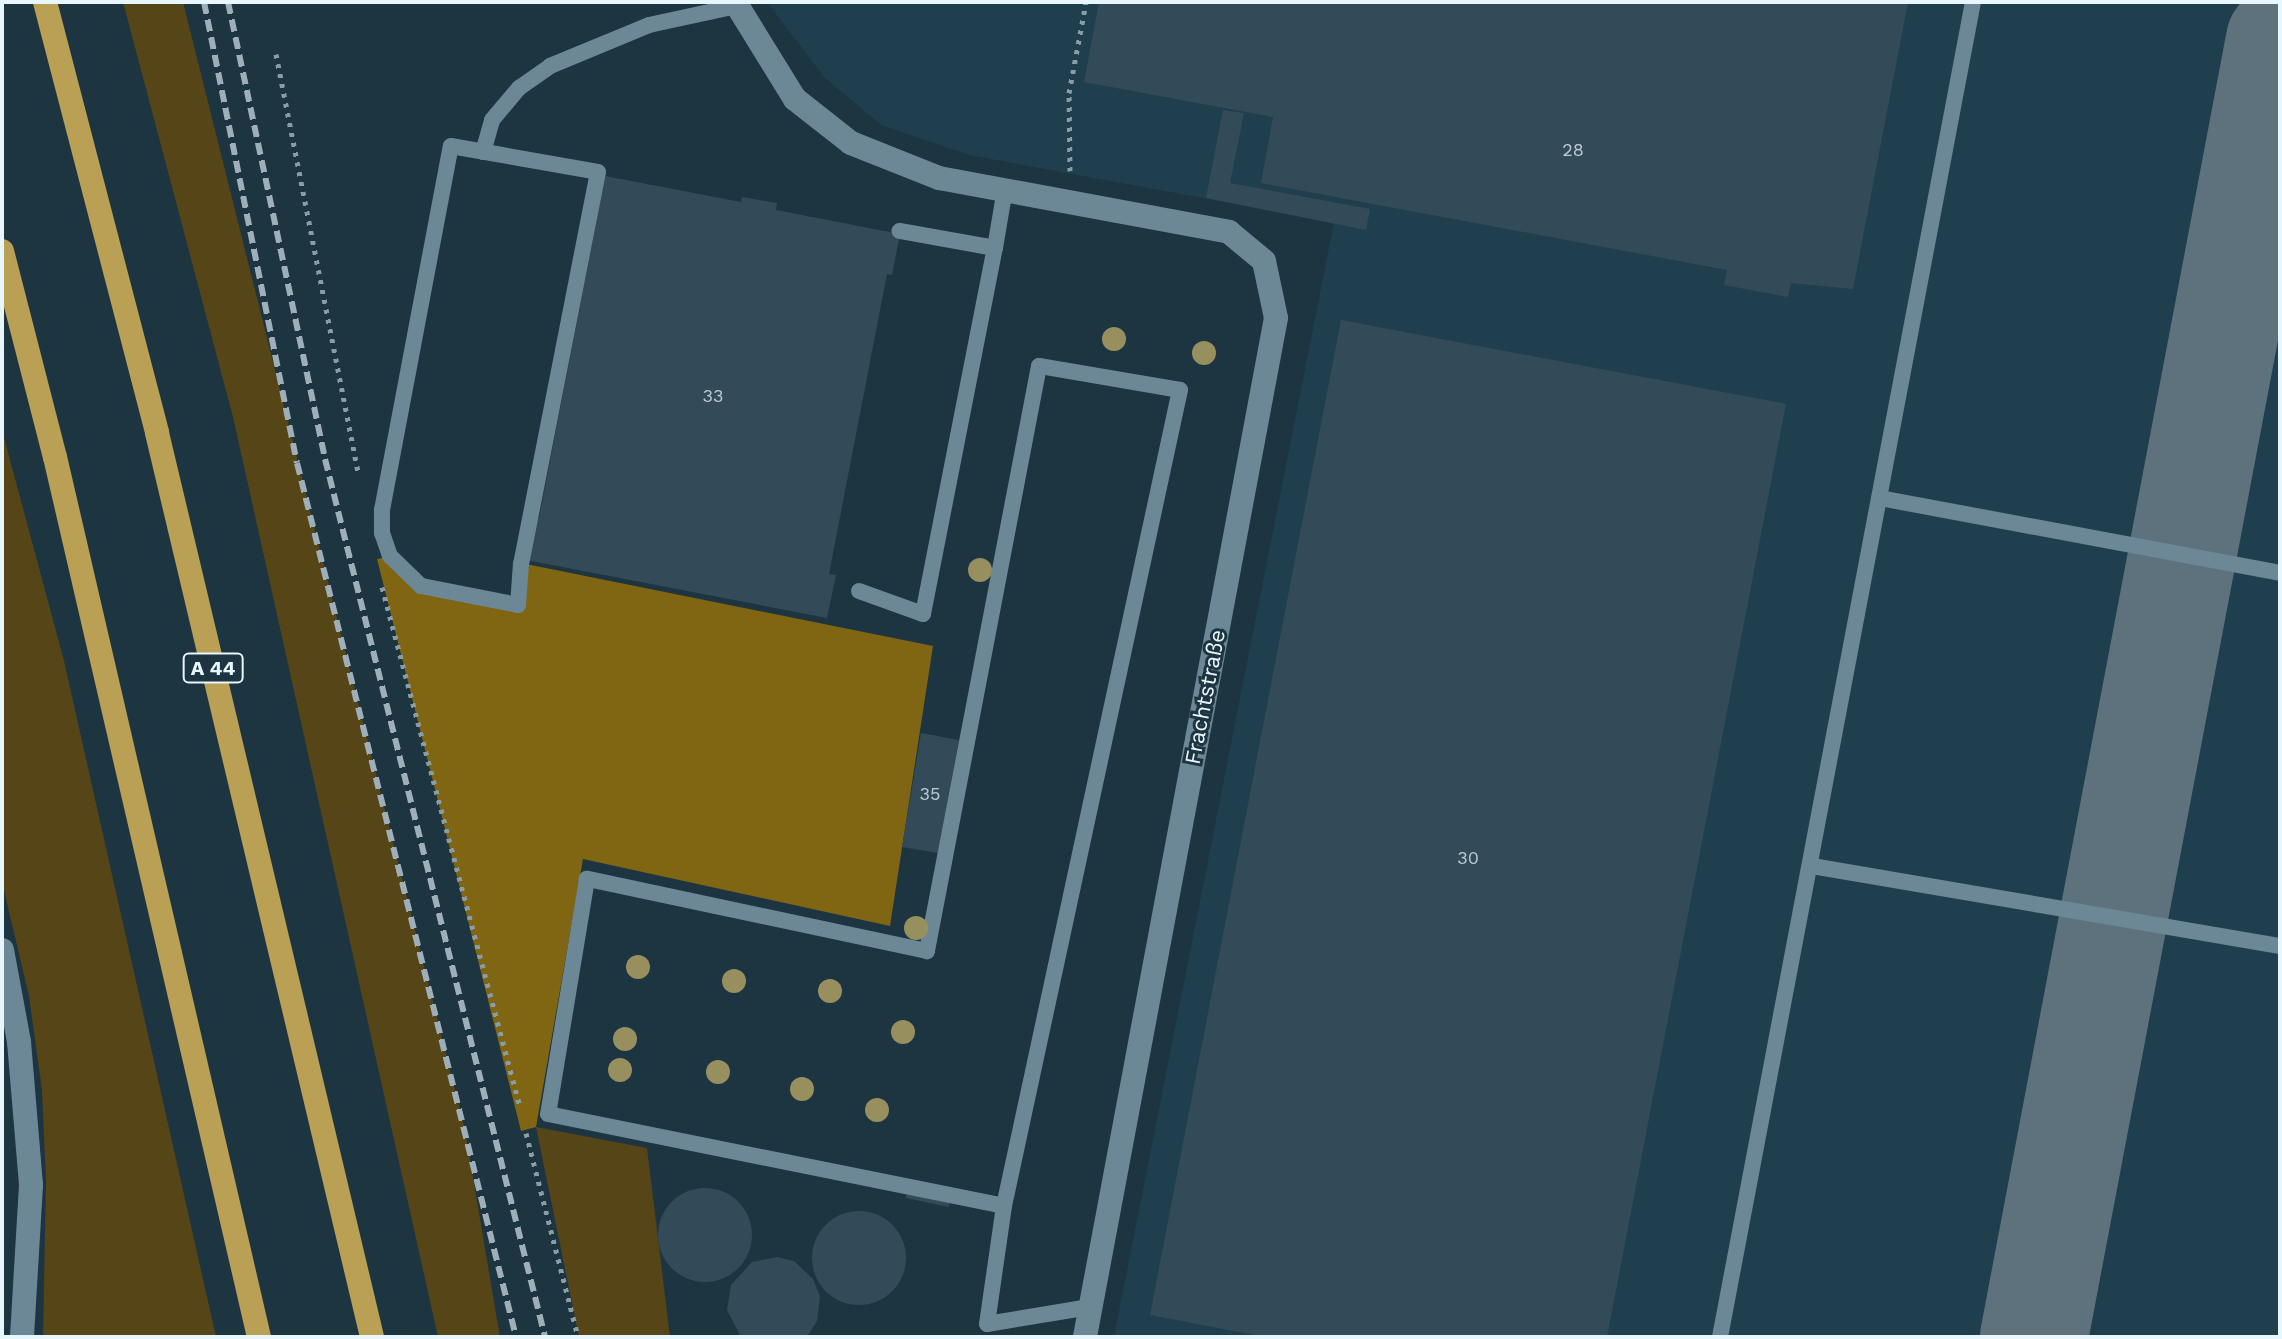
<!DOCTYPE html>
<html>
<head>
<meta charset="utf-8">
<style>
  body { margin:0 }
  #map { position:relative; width:2282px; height:1339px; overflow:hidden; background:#1d3441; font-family:"Work Sans",sans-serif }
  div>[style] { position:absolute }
  .built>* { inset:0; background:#1f3f4f }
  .green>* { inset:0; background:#564617 }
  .forest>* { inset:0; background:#806612 }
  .taxiway>* { height:108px; margin:-54px; padding:0 54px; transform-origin:54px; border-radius:54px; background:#5e727d }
  .building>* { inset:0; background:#334b59 }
  .round { border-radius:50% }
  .path>* { height:5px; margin-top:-2.5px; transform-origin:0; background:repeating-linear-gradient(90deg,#8a9ca6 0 4px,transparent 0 10px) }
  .service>* { height:16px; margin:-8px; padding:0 8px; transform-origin:8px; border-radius:8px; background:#6c8795 }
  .minor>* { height:24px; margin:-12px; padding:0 12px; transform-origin:12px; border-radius:12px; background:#6c8795 }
  .tertiary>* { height:24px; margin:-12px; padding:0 12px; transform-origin:12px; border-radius:12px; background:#6c8795 }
  .motorway>* { height:24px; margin:-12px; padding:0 12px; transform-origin:12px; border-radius:12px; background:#baa055 }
  .rail>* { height:6px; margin-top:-3px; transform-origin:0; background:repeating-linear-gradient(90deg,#9eafb9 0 12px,transparent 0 18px) }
  .trees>* { width:24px; height:24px; margin:-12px; border-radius:50%; background:#988f5e }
  span { translate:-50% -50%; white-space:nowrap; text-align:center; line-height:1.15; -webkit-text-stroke:6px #1d3441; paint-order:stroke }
  .number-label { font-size:18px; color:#bbcbd5 }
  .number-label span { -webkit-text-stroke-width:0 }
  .shield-label span { padding:2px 6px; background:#1d3441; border:2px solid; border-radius:6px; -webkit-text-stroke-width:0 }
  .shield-label { font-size:20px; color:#e8f6fe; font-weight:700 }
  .street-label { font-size:22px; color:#e8f6fe }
  .frame { position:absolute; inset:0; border:4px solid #e8f6fe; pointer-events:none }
</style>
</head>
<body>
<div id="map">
  <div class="built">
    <i style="clip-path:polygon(767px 2px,2280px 2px,2280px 1337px,1114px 1337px,1334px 222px,969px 155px,881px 125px,824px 77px)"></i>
  </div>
  <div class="green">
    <i style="clip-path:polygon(123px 2px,183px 2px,465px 1130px,500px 1337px,438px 1337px,233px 417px)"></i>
    <i style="clip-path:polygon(2px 430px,64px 661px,216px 1337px,43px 1337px,46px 1181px,42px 1090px,29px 996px,2px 882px)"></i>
    <i style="clip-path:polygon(536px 1127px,647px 1148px,670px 1337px,579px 1337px)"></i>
  </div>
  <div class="forest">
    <i style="clip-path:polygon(390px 556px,404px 575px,517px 605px,521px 563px,933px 646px,890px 926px,583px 859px,536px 1127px,521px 1131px,377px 559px)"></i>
  </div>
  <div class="taxiway">
    <i style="left:2034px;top:1337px;width:1320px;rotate:-79.26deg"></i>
  </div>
  <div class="building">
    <i style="clip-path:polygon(1099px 2px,1908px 2px,1853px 289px,1791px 283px,1788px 297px,1724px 285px,1727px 270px,1261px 183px,1273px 117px,1084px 82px)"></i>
    <i style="clip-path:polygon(1223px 110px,1244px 113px,1230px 183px,1370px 209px,1366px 230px,1206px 198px)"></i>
    <i style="clip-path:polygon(600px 175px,741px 202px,742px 197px,777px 203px,776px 210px,900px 234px,892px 275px,887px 274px,829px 574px,836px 575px,827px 618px,526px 560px,534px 517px,539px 518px,597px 218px,592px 217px)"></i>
    <i style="clip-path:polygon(1341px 320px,1786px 404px,1607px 1337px,1265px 1337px,1150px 1315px)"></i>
    <i style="clip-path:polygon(921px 733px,959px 740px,938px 853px,902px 847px)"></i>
    <i class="round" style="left:658px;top:1188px;width:94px;height:94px"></i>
    <i style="clip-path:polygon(908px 1189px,951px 1197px,949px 1207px,906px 1198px)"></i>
    <i class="round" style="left:812px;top:1211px;width:94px;height:94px"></i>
    <i style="clip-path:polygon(777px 1257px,794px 1261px,813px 1279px,820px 1296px,817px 1321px,807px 1337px,741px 1337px,727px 1310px,731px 1285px,752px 1262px)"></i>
  </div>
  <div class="path">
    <i style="left:276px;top:54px;width:426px;rotate:78.9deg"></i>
    <i style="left:1070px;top:171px;width:78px;rotate:-90.7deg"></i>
    <i style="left:1069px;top:93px;width:93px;rotate:-79.4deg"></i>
    <i style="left:382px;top:587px;width:538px;rotate:75.14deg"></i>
    <i style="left:526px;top:1133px;width:211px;rotate:75.7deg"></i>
  </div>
  <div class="service">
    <i style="left:451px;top:146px;width:149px;rotate:10deg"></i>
    <i style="left:598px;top:172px;width:399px;rotate:101.1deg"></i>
    <i style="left:521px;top:563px;width:42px;rotate:94.1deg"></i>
    <i style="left:518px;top:605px;width:99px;rotate:-168.9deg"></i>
    <i style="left:421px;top:586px;width:43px;rotate:-135.9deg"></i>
    <i style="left:390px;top:556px;width:24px;rotate:-109deg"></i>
    <i style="left:382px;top:533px;width:23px;rotate:-90deg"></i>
    <i style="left:382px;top:510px;width:370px;rotate:-79.3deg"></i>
    <i style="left:483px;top:152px;width:33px;rotate:-74deg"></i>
    <i style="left:492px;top:120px;width:42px;rotate:-49.8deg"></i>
    <i style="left:519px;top:88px;width:38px;rotate:-35deg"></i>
    <i style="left:550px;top:66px;width:107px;rotate:-22.5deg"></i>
    <i style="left:649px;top:25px;width:90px;rotate:-12.2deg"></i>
    <i style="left:995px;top:248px;width:60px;rotate:-80.4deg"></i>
    <i style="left:1880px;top:498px;width:407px;rotate:10.6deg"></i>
    <i style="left:859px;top:591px;width:68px;rotate:19.8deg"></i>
    <i style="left:923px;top:614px;width:373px;rotate:-78.9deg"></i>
    <i style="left:995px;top:248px;width:97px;rotate:-169.9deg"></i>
    <i style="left:1812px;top:866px;width:475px;rotate:9.7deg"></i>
    <i style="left:1004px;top:1206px;width:835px;rotate:-77.83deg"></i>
    <i style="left:1180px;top:390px;width:143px;rotate:-170.3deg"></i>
    <i style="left:1039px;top:366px;width:596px;rotate:100.84deg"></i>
    <i style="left:927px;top:951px;width:348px;rotate:-168deg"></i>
    <i style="left:587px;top:879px;width:238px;rotate:99.4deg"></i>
    <i style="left:548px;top:1114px;width:465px;rotate:11.4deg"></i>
    <i style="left:1004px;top:1206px;width:119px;rotate:98.2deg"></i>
    <i style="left:987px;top:1324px;width:104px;rotate:-9.4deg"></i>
    <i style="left:1720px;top:1337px;width:1359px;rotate:-79.27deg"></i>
  </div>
  <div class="minor">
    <i style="left:735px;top:2px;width:114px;rotate:58.3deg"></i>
    <i style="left:795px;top:99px;width:71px;rotate:38.2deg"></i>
    <i style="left:851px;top:143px;width:95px;rotate:21.7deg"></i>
    <i style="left:939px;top:178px;width:295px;rotate:10.5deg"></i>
    <i style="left:1229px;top:232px;width:45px;rotate:39.6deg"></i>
    <i style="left:1264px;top:261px;width:58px;rotate:78.1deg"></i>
    <i style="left:1276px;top:318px;width:1037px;rotate:100.62deg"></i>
  </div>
  <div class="tertiary">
    <i style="left:2px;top:950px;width:94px;rotate:79.5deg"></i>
    <i style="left:19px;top:1042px;width:144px;rotate:85.2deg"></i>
    <i style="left:31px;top:1185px;width:152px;rotate:93.4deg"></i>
  </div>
  <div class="motorway">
    <i style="left:45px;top:2px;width:445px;rotate:75.4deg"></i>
    <i style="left:157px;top:433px;width:929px;rotate:76.62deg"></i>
    <i style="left:2px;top:251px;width:213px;rotate:75.6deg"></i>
    <i style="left:55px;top:457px;width:903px;rotate:76.95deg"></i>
  </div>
  <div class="rail">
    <i style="left:204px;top:2px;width:470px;rotate:78.6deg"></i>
    <i style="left:297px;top:463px;width:901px;rotate:75.93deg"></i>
    <i style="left:228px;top:2px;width:467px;rotate:78deg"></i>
    <i style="left:325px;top:459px;width:905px;rotate:75.93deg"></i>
  </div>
  <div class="trees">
    <i style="left:1114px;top:339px"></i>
    <i style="left:1204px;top:353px"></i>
    <i style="left:980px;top:570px"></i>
    <i style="left:916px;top:928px"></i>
    <i style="left:638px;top:967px"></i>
    <i style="left:734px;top:981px"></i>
    <i style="left:830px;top:991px"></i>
    <i style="left:903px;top:1032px"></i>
    <i style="left:625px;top:1039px"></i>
    <i style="left:620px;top:1070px"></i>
    <i style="left:718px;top:1072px"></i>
    <i style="left:802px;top:1089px"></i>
    <i style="left:877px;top:1110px"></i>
  </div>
  <div class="number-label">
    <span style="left:1573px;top:150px">28</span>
    <span style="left:713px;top:396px">33</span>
    <span style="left:930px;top:794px">35</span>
    <span style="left:1468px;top:858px">30</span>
  </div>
  <div class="shield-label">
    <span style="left:213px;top:668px">A 44</span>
  </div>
  <div class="street-label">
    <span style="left:1205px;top:697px;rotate:-79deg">Frachtstraße</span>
  </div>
  <div class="frame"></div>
</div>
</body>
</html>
